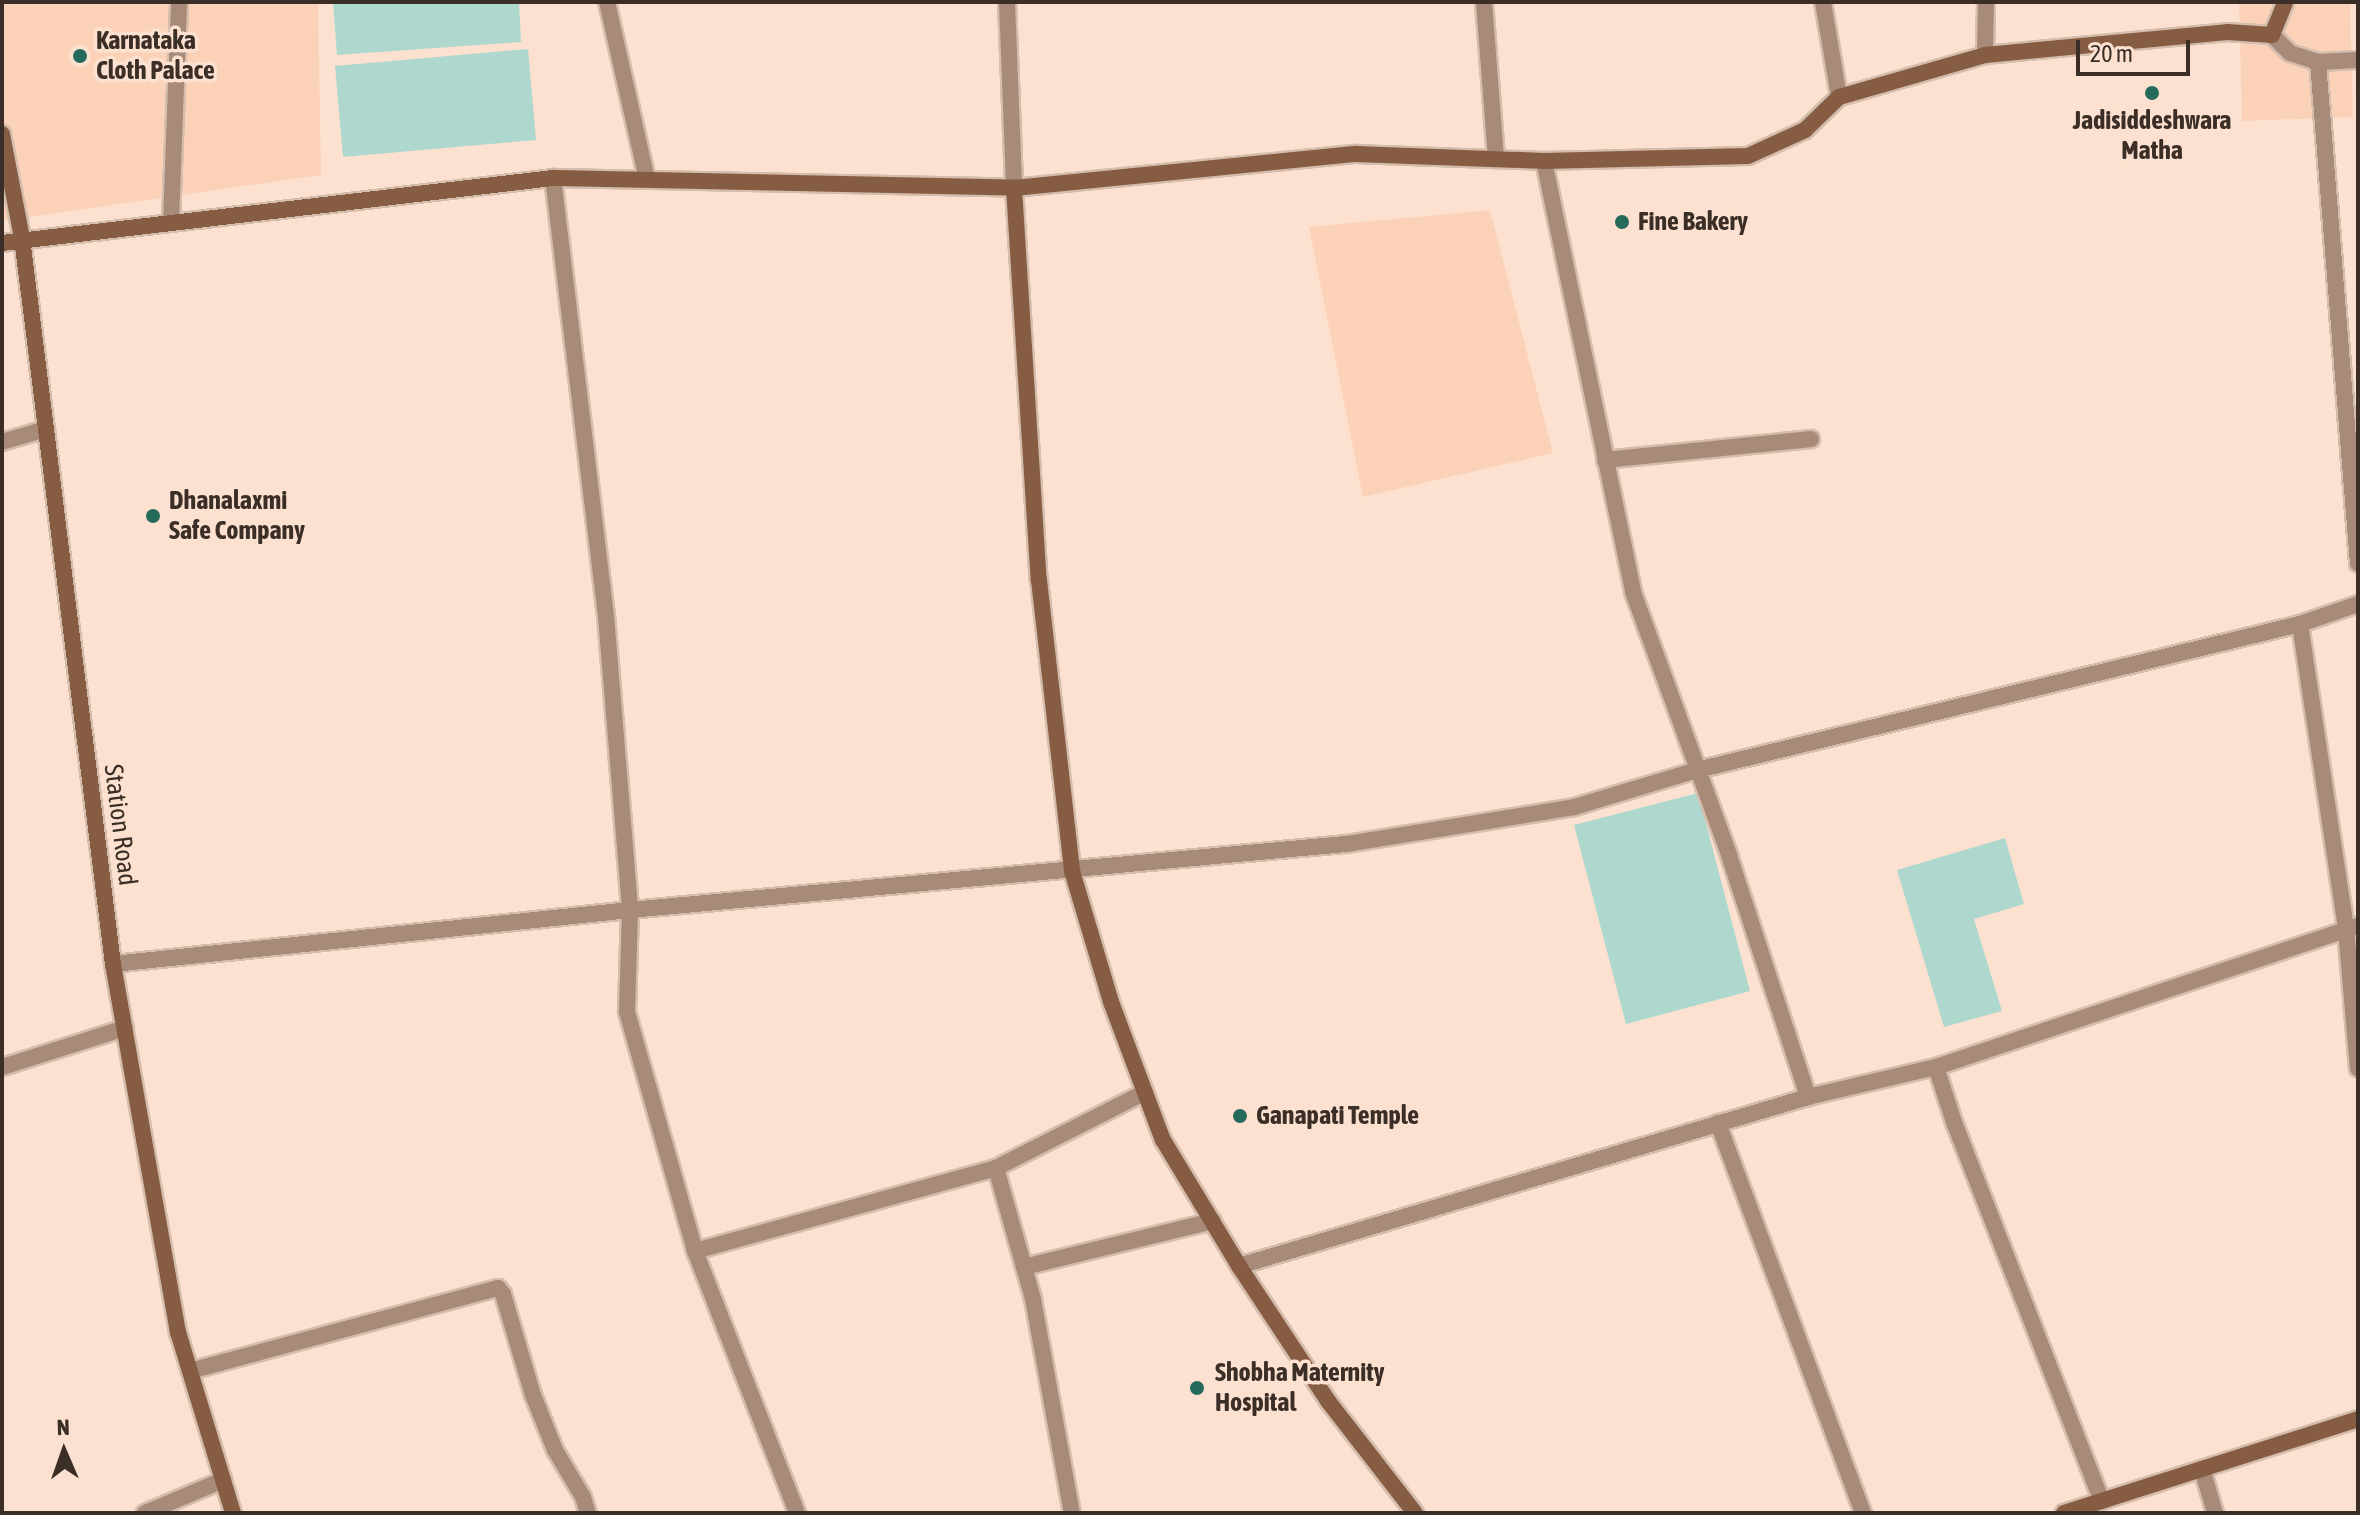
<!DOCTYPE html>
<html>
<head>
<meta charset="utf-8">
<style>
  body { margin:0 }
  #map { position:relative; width:2360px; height:1515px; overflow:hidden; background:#fce1d0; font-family:"Asap Condensed",sans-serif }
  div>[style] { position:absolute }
  .built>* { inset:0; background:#fbd2b8 }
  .building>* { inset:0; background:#aed8cd }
  .roads { filter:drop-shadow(2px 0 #d5bdae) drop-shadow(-2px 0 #d5bdae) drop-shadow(0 2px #d5bdae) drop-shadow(0 -2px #d5bdae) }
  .lane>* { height:16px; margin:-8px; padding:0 8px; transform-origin:8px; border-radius:8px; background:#a78a77 }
  .street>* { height:16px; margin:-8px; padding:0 8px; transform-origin:8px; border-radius:8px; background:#a78a77 }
  .secondary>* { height:16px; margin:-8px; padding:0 8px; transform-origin:8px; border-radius:8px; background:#865d42 }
  .dots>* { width:22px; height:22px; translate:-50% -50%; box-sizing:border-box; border:4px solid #fce1d0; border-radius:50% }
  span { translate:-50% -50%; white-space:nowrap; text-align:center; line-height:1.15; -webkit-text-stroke:7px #fce1d0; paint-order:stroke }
  .poi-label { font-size:26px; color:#3b2e26; font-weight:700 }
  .left { translate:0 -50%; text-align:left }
  .street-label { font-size:26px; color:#3b2e26 }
  .frame { position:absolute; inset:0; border:4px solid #3b2e26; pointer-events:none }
  .north { position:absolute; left:24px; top:1411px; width:80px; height:80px; -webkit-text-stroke:6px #fce1d0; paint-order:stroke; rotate:358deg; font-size:22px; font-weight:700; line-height:32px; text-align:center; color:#3b2e26 }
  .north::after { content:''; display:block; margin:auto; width:28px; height:36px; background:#3b2e26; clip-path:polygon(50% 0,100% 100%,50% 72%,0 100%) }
  .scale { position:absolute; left:2076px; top:40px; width:114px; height:36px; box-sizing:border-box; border:4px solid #3b2e26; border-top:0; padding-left:10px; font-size:24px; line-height:28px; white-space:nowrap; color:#3b2e26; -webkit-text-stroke:6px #fce1d0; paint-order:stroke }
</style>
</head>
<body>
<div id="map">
  <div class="built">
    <i style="clip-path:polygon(2px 2px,318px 2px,321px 175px,2px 221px)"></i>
    <i style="clip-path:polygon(2239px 2px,2350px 2px,2353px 117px,2242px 121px)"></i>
    <i style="clip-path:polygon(1490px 210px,1553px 453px,1363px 497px,1309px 227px)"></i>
  </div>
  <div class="building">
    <i style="clip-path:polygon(333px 2px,519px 2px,521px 42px,337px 55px)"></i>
    <i style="clip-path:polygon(528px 49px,536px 140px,343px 157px,335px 66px)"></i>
    <i style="clip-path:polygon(1698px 793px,1750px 991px,1626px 1024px,1574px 825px)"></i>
    <i style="clip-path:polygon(2005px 838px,2024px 904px,1974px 919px,2002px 1011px,1944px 1027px,1897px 870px)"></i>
  </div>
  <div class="roads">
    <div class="lane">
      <i style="left:2202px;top:1469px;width:46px;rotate:73.5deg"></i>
    </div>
    <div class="street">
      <i style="left:607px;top:2px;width:182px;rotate:77.3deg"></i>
      <i style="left:1007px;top:2px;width:186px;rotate:87.8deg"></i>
      <i style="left:1484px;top:2px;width:157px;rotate:85.6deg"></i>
      <i style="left:1823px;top:2px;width:96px;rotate:80.4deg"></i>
      <i style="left:2272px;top:35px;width:25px;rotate:45deg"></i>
      <i style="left:2290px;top:53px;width:29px;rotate:18deg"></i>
      <i style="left:2318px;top:62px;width:40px;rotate:-2.9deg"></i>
      <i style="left:1985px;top:55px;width:53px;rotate:-88.9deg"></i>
      <i style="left:2318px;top:62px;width:503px;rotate:85.44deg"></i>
      <i style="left:1544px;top:161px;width:440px;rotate:78.3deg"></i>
      <i style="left:1633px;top:592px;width:280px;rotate:69.9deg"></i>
      <i style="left:1729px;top:855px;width:255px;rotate:71.9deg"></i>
      <i style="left:553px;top:178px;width:441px;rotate:83.1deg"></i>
      <i style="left:606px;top:616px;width:295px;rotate:85.3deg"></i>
      <i style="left:630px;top:910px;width:102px;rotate:91.7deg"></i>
      <i style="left:627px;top:1012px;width:248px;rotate:74.1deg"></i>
      <i style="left:695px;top:1251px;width:281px;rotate:68.7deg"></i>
      <i style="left:171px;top:222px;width:220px;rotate:-87.9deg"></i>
      <i style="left:2px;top:442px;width:46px;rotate:-16.5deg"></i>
      <i style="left:1605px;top:460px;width:207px;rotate:-5.8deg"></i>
      <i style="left:2300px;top:624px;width:308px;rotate:81.4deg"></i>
      <i style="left:2346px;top:929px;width:140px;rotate:85.1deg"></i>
      <i style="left:113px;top:964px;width:520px;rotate:-5.96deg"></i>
      <i style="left:630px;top:910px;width:719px;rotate:-5.27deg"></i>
      <i style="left:1346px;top:844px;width:231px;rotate:-9.2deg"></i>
      <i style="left:1574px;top:807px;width:128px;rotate:-16.7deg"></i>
      <i style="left:1697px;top:770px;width:620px;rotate:-13.61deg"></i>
      <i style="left:2300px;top:624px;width:61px;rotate:-19deg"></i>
      <i style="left:2px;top:1067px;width:129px;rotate:-17.6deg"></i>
      <i style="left:1936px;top:1067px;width:58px;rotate:71.9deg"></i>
      <i style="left:1954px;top:1122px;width:407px;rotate:68.7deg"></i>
      <i style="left:1718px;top:1123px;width:416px;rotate:69.6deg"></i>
      <i style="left:996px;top:1168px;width:136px;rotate:74.2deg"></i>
      <i style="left:1033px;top:1299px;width:218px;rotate:79.7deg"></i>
      <i style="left:695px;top:1251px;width:312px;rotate:-15.4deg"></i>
      <i style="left:996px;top:1168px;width:167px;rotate:-27deg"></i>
      <i style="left:1239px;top:1266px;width:594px;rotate:-16.54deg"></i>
      <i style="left:1808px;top:1097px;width:131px;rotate:-13.2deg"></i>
      <i style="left:1936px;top:1067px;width:445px;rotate:-18.5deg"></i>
      <i style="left:1024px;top:1267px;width:194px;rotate:-13.7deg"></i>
      <i style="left:190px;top:1371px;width:319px;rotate:-15.1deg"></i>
      <i style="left:498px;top:1288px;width:8px;rotate:50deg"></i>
      <i style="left:503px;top:1294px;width:105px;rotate:73.5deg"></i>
      <i style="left:533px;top:1395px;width:59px;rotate:68.2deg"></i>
      <i style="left:555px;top:1450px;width:55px;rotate:59.2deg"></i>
      <i style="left:583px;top:1497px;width:17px;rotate:73deg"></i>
      <i style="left:145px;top:1513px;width:85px;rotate:-22.9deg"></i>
    </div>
    <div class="secondary">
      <i style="left:2px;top:134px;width:106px;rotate:79.1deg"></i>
      <i style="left:22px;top:238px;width:732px;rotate:82.86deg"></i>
      <i style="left:113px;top:964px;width:374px;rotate:80deg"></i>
      <i style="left:178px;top:1332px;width:189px;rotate:73.1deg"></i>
      <i style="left:1014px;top:188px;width:393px;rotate:86.4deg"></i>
      <i style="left:1039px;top:580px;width:293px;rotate:83.5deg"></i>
      <i style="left:1072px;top:871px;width:137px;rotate:73.4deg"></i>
      <i style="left:1111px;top:1002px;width:147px;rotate:69.4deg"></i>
      <i style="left:1163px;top:1140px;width:147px;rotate:58.9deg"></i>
      <i style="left:1239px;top:1266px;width:162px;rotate:56.6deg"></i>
      <i style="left:1328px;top:1401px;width:142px;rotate:52.2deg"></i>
      <i style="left:2px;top:243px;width:555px;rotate:-6.73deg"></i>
      <i style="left:553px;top:178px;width:461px;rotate:1.2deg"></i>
      <i style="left:1014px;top:188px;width:344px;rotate:-5.7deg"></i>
      <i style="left:1356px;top:154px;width:188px;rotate:2.1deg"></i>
      <i style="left:1544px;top:161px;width:204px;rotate:-1.4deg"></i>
      <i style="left:1748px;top:156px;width:63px;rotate:-24.5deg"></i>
      <i style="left:1805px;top:130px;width:47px;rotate:-44.1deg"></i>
      <i style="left:1839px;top:97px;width:152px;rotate:-16deg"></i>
      <i style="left:1985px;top:55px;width:243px;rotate:-5.4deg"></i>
      <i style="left:2227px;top:32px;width:45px;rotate:3.8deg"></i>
      <i style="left:2272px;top:35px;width:35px;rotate:-68deg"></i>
      <i style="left:2064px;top:1513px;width:309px;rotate:-17.7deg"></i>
    </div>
  </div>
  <div class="dots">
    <i style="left:80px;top:56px;background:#266a5c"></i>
    <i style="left:2152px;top:93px;background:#266a5c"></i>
    <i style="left:1622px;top:222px;background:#266a5c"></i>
    <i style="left:153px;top:516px;background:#266a5c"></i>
    <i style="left:1240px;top:1116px;background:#266a5c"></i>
    <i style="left:1197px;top:1388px;background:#266a5c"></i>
  </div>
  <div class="poi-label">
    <span class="left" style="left:96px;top:56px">Karnataka<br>Cloth Palace</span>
    <span style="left:2152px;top:136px">Jadisiddeshwara<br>Matha</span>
    <span class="left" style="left:1638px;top:222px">Fine Bakery</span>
    <span class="left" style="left:169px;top:516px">Dhanalaxmi<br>Safe Company</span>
    <span class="left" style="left:1256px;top:1116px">Ganapati Temple</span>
    <span class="left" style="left:1215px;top:1388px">Shobha Maternity<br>Hospital</span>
  </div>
  <div class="street-label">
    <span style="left:120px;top:825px;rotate:83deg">Station Road</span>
  </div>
  <div class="frame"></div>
  <div class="north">N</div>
  <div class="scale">20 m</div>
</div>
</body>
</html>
